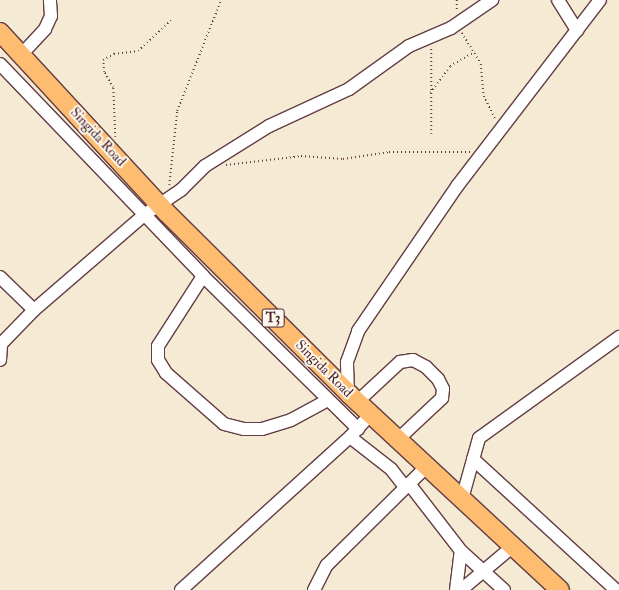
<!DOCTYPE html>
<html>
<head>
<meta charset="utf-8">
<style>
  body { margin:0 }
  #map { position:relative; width:619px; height:590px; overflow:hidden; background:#f5ebd5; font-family:"IM FELL Double Pica",serif }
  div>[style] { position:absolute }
  .path>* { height:1.5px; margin-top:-0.75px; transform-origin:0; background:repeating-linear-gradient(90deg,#643e44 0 1px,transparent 0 4px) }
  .roads { filter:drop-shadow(1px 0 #643e44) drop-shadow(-1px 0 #643e44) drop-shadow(0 1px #643e44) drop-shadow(0 -1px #643e44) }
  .minor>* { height:12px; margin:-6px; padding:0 6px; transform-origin:6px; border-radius:6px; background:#fff }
  .highway>* { height:18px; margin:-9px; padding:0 9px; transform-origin:9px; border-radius:9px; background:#febc70 }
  span { translate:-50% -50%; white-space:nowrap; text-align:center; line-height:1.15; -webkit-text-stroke:4px #fbf7ec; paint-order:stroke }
  .shield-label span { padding:1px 3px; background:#fbf7ec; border:1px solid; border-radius:3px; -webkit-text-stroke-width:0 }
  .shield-label { font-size:13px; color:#4a1f2b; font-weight:700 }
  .street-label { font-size:14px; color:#4a1f2b }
</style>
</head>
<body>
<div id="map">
  <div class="path">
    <i style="left:457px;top:0;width:10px;rotate:90deg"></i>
    <i style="left:462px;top:33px;width:36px;rotate:58deg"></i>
    <i style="left:481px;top:64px;width:32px;rotate:85deg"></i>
    <i style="left:484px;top:96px;width:25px;rotate:64deg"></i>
    <i style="left:430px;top:93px;width:34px;rotate:-53deg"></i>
    <i style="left:450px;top:66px;width:28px;rotate:-30deg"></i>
    <i style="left:431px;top:134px;width:86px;rotate:-90deg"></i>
    <i style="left:115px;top:137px;width:49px;rotate:-92.3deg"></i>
    <i style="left:113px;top:88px;width:18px;rotate:-119deg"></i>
    <i style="left:104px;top:72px;width:12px;rotate:-95deg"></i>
    <i style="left:103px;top:60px;width:13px;rotate:-29deg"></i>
    <i style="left:114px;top:54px;width:24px;rotate:-7deg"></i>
    <i style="left:138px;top:51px;width:45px;rotate:-43.2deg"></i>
    <i style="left:226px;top:165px;width:76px;rotate:-6.8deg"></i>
    <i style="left:301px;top:156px;width:42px;rotate:4.1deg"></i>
    <i style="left:343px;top:159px;width:47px;rotate:-8.7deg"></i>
    <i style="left:389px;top:152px;width:82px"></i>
    <i style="left:169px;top:185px;width:74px;rotate:-83.8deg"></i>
    <i style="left:177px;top:111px;width:119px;rotate:-68.4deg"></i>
  </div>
  <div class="roads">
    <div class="minor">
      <i style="left:558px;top:0;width:36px;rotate:58deg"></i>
      <i style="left:21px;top:55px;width:35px;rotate:-47deg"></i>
      <i style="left:45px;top:29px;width:14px;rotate:-65deg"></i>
      <i style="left:51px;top:16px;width:16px;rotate:-94deg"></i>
      <i style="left:0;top:64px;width:294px;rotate:46.2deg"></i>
      <i style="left:203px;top:276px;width:218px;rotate:44.6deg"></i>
      <i style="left:203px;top:276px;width:83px;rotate:122.7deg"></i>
      <i style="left:158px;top:346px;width:14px;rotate:90deg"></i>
      <i style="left:158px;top:360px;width:15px;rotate:58deg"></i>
      <i style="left:166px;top:373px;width:77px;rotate:41.3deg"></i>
      <i style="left:224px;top:424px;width:21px;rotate:14deg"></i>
      <i style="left:244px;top:429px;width:18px"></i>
      <i style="left:262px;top:429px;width:30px;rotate:-17deg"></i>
      <i style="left:291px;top:420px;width:42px;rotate:-28.4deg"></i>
      <i style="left:0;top:277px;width:47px;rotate:44.1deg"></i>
      <i style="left:0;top:345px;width:49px;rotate:-45.8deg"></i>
      <i style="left:34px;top:310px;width:145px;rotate:-40.8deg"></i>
      <i style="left:144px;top:215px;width:45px;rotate:-34deg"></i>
      <i style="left:181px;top:190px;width:34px;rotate:-45deg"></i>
      <i style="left:205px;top:166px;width:75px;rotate:-32deg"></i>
      <i style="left:269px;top:126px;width:88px;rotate:-24.8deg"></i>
      <i style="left:349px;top:89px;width:74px;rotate:-35.6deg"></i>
      <i style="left:409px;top:46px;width:46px;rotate:-23.2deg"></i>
      <i style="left:451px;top:28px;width:50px;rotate:-34.3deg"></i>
      <i style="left:0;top:360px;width:16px;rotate:-86deg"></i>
      <i style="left:348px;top:393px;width:31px;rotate:-92deg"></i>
      <i style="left:347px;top:362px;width:33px;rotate:-70deg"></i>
      <i style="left:358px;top:331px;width:177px;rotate:-55.6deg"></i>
      <i style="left:458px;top:185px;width:233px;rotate:-52.5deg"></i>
      <i style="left:357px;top:402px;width:59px;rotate:-42.9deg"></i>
      <i style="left:400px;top:362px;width:13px;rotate:-9deg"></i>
      <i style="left:413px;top:360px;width:15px;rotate:28deg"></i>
      <i style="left:426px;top:367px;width:17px;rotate:45deg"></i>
      <i style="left:438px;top:379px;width:11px;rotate:63deg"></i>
      <i style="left:443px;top:389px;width:9px;rotate:96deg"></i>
      <i style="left:442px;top:398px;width:63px;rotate:136.9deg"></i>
      <i style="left:350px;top:437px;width:52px;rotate:38deg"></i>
      <i style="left:391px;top:469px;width:23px;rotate:52deg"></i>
      <i style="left:473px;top:459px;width:194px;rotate:42.5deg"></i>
      <i style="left:410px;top:485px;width:83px;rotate:52.3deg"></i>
      <i style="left:461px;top:551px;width:58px;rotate:42.2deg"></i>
      <i style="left:462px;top:499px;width:63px;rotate:-74.4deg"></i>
      <i style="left:479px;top:438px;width:173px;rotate:-35.8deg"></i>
      <i style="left:181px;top:590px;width:228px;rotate:-42.2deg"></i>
      <i style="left:350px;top:437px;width:30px;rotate:-48deg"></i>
      <i style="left:314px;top:590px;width:28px;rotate:-63deg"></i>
      <i style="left:327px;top:565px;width:138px;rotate:-44.7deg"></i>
      <i style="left:456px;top:590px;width:39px;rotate:-83deg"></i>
      <i style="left:461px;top:590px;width:67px;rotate:-40.1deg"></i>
    </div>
    <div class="highway">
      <i style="left:0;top:32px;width:246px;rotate:47.3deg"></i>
      <i style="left:167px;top:213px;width:257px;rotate:44.8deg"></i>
      <i style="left:349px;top:394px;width:288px;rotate:42.9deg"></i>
    </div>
  </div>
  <div class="shield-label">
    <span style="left:273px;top:318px">T3</span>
  </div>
  <div class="street-label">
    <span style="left:98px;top:137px;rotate:47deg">Singida Road</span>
    <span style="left:324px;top:369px;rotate:45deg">Singida Road</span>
  </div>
</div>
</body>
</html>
